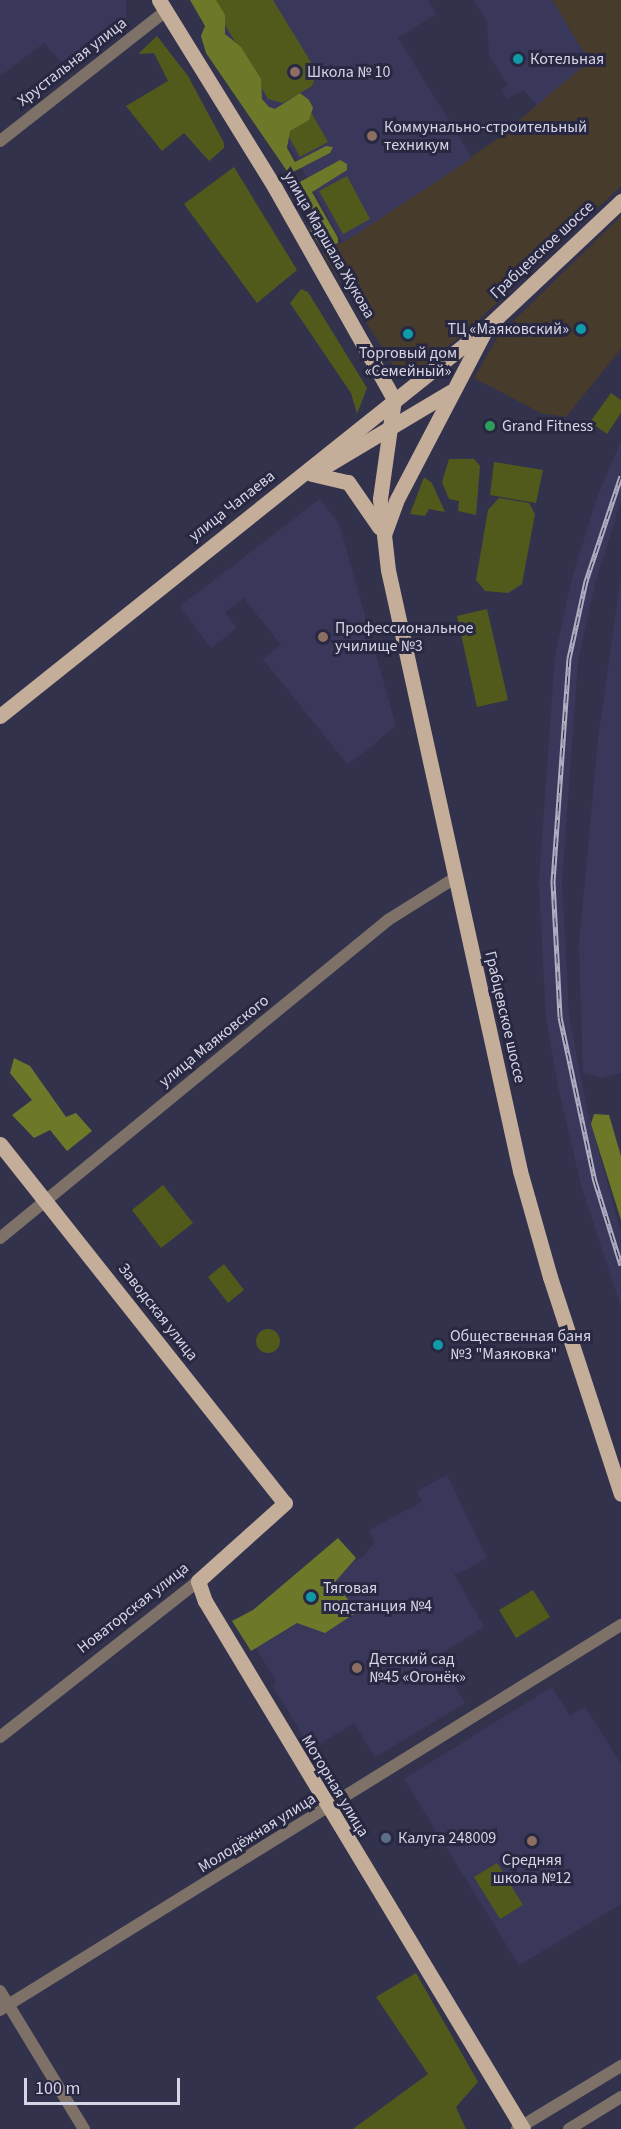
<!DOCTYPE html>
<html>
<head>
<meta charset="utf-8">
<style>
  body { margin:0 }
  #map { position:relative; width:621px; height:2129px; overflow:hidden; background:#33324d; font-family:"Source Sans 3",sans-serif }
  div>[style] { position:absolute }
  .commercial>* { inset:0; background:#473b2c }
  .built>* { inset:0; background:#3a385a }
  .green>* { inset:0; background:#515a1b }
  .round { border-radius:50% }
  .forest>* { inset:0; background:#6e7829 }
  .minor>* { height:12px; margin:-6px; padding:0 6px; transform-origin:6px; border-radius:6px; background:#7e7268 }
  .major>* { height:15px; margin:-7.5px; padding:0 7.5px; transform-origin:7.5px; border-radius:7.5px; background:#c5ae99 }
  .rail>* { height:5px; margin-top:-2.5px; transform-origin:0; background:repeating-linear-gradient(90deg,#292842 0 9px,#afaec2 0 18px); box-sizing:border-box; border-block:2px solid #afaec2 }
  .dots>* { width:16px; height:16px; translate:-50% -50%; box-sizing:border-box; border:3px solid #292842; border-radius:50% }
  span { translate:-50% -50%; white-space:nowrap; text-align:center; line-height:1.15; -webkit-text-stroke:6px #292842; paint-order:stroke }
  .poi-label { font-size:16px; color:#d5d5e6 }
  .left { translate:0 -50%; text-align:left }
  .right { translate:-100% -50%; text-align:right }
  .street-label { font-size:16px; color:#d5d5e6 }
  .scale { position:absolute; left:24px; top:2078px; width:156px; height:27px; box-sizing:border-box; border:3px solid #d5d5e6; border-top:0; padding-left:8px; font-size:18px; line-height:21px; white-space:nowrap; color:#d5d5e6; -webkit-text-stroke:4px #292842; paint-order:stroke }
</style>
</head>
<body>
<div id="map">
  <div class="commercial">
    <i style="clip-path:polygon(552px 0,621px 0,621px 186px,467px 331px,418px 370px,399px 374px,323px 254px,492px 143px,594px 57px,583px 51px)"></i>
    <i style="clip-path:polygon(621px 216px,621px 349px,566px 417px,541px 413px,474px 378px,499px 335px)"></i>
  </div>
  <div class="built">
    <i style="clip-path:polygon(0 0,126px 0,126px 19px,68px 69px,44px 43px,0 76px)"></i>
    <i style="clip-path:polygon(208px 0,428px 0,436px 14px,398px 38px,472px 158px,343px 243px)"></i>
    <i style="clip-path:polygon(474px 0,552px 0,583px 51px,594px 57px,537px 105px,524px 90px,507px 99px,502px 90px,508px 85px,489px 55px,487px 22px)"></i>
    <i style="clip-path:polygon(621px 441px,621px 500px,595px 584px,578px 660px,562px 882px,569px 1016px,587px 1109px,621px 1234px,621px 1307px,581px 1185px,559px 1090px,546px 1019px,539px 882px,555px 656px,572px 578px,598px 495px)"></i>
    <i style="clip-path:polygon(320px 499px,339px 524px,396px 726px,348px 765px,263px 659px,281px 645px,244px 598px,225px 612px,237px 628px,211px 648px,180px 606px)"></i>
    <i style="clip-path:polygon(621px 576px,621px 1073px,601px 1078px,583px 1073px,579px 946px,598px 739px)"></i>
    <i style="clip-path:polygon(447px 1475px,487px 1558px,456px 1575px,450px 1567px,484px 1627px,437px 1656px,465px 1703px,375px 1757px,354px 1723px,311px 1749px,273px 1686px,276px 1681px,256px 1648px,297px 1623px,353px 1562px,365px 1555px,375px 1542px,369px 1530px,422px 1502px,417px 1491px)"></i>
    <i style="clip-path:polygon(552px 1687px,570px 1716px,585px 1707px,621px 1764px,621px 1904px,519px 1965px,404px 1779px)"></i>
  </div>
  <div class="green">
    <i style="clip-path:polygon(211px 0,273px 0,317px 72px,312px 86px,283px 103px,268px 99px)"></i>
    <i style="clip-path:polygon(157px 36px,188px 76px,224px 143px,224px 148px,209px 161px,184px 133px,162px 151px,126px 106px,168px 81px,154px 53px,138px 54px)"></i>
    <i style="clip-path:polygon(308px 107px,328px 142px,300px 157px,281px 122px)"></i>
    <i style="clip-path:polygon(234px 167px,297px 270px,257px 303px,184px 204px)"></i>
    <i style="clip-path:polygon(347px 176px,370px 219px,343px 234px,319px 191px)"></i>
    <i style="clip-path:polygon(301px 289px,308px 292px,367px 388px,357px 414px,351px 393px,290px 303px)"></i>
    <i style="clip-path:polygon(611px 393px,621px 400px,621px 413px,607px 434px,590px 422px)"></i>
    <i style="clip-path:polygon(449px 459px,474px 459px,480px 466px,476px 515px,458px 511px,459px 501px,449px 499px,442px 482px)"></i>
    <i style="clip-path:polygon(494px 462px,543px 470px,536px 503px,490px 495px)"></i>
    <i style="clip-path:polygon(424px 477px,432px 483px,445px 512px,429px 509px,425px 516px,410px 514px)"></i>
    <i style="clip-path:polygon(499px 498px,529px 503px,535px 514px,522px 584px,508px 593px,485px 591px,476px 580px,488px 510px)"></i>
    <i style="clip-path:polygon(487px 609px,508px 700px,477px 707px,457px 616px)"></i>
    <i style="clip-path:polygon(163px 1185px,193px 1223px,161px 1248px,132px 1210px)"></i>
    <i style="clip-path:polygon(224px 1264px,244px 1290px,228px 1303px,208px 1277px)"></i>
    <i class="round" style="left:256px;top:1329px;width:24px;height:24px"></i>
    <i style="clip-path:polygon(533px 1590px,550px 1617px,516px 1638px,499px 1610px)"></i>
    <i style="clip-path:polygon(497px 1863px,523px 1905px,500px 1919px,474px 1877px)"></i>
    <i style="clip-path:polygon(416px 1973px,478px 2082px,456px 2107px,466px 2129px,353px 2129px,428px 2074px,376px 1997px)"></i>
  </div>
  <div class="forest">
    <i style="clip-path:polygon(190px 0,216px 0,225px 15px,225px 34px,241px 47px,261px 79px,262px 99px,269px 107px,275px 109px,300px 93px,309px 100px,313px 108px,309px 120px,290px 131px,287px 148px,295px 162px,326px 146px,333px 147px,330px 153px,289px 174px,206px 53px,201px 36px,205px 26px)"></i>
    <i style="clip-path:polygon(340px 160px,347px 164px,347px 170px,312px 192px,338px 238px,338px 243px,323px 250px,311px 232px,296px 190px,298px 183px)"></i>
    <i style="clip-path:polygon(14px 1058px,30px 1066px,66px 1117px,76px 1113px,92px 1131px,67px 1151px,50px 1130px,34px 1138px,12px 1115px,32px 1100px,10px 1073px)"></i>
    <i style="clip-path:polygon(594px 1114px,609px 1115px,621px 1156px,621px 1220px,591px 1124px)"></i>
    <i style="clip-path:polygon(338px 1538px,356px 1558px,335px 1582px,357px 1612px,325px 1633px,297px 1623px,251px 1651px,232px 1621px,253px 1610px)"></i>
  </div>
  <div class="minor">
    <i style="left:0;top:141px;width:211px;rotate:-38.1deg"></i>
    <i style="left:0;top:1238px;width:502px;rotate:-39.34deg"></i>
    <i style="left:388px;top:920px;width:79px;rotate:-32.1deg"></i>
    <i style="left:0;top:1737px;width:252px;rotate:-38.2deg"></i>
    <i style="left:0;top:1991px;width:162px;rotate:58.7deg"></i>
    <i style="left:0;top:2010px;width:731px;rotate:-31.8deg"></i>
    <i style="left:517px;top:2129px;width:122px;rotate:-31.2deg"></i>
    <i style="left:569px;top:2129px;width:61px;rotate:-31.6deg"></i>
  </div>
  <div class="major">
    <i style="left:159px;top:0;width:221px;rotate:58.3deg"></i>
    <i style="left:275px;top:188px;width:242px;rotate:60.6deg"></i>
    <i style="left:394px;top:399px;width:101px;rotate:98deg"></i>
    <i style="left:380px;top:499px;width:71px;rotate:83.6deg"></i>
    <i style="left:388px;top:570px;width:615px;rotate:77.61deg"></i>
    <i style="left:520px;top:1171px;width:110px;rotate:74.2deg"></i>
    <i style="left:550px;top:1277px;width:228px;rotate:71.9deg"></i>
    <i style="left:314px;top:473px;width:158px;rotate:-30.8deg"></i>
    <i style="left:312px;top:474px;width:37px;rotate:13deg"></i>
    <i style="left:348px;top:482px;width:55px;rotate:55.4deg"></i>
    <i style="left:385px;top:532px;width:33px;rotate:-70deg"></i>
    <i style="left:396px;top:501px;width:192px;rotate:-62.4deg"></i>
    <i style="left:0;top:716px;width:625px;rotate:-38.63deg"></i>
    <i style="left:488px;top:326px;width:183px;rotate:-43.2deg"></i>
    <i style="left:0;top:1144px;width:458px;rotate:51.6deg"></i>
    <i style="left:285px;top:1503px;width:117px;rotate:138.1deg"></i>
    <i style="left:198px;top:1581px;width:21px;rotate:71deg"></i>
    <i style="left:205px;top:1601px;width:616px;rotate:58.94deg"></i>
  </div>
  <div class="rail">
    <i style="left:621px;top:476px;width:111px;rotate:108.4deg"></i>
    <i style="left:586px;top:581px;width:79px;rotate:102.4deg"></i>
    <i style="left:569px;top:658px;width:225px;rotate:94.1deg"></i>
    <i style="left:553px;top:882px;width:135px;rotate:87deg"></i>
    <i style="left:560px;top:1017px;width:168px;rotate:78deg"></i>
    <i style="left:595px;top:1181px;width:88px;rotate:72.8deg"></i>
  </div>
  <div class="dots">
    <i style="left:518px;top:59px;background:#0f9aa8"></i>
    <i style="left:295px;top:72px;background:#8d6e63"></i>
    <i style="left:372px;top:136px;background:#8d6e63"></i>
    <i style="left:581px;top:329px;background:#0f9aa8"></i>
    <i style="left:408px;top:334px;background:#0f9aa8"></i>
    <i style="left:490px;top:426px;background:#2e9e5b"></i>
    <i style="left:323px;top:637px;background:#8d6e63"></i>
    <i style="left:438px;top:1345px;background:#0f9aa8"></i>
    <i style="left:311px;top:1597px;background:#0f9aa8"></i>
    <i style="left:357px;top:1668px;background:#8d6e63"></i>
    <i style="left:386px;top:1838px;background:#5c6f8a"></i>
    <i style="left:532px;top:1841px;background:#8d6e63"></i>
  </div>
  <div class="poi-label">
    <span class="left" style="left:530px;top:59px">Котельная</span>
    <span class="left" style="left:307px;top:72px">Школа № 10</span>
    <span class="left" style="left:384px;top:136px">Коммунально-строительный<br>техникум</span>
    <span class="right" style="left:569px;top:329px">ТЦ «Маяковский»</span>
    <span style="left:408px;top:362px">Торговый дом<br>«Семейный»</span>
    <span class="left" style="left:502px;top:426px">Grand Fitness</span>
    <span class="left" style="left:335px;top:637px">Профессиональное<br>училище №3</span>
    <span class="left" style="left:450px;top:1345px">Общественная баня<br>№3 "Маяковка"</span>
    <span class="left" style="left:323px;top:1597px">Тяговая<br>подстанция №4</span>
    <span class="left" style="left:369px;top:1668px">Детский сад<br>№45 «Огонёк»</span>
    <span class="left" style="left:398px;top:1838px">Калуга 248009</span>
    <span style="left:532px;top:1869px">Средняя<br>школа №12</span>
  </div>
  <div class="street-label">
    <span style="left:72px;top:62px;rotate:-38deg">Хрустальная улица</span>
    <span style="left:329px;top:245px;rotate:60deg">улица Маршала Жукова</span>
    <span style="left:542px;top:250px;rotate:-43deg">Грабцевское шоссе</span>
    <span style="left:232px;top:506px;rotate:-38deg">улица Чапаева</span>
    <span style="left:505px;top:1017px;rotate:77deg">Грабцевское шоссе</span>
    <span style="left:214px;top:1041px;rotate:-39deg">улица Маяковского</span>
    <span style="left:158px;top:1312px;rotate:52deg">Заводская улица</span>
    <span style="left:133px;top:1608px;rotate:-38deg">Новаторская улица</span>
    <span style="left:335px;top:1786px;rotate:59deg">Моторная улица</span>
    <span style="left:257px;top:1833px;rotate:-32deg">Молодёжная улица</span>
  </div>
  <div class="scale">100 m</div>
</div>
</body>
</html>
